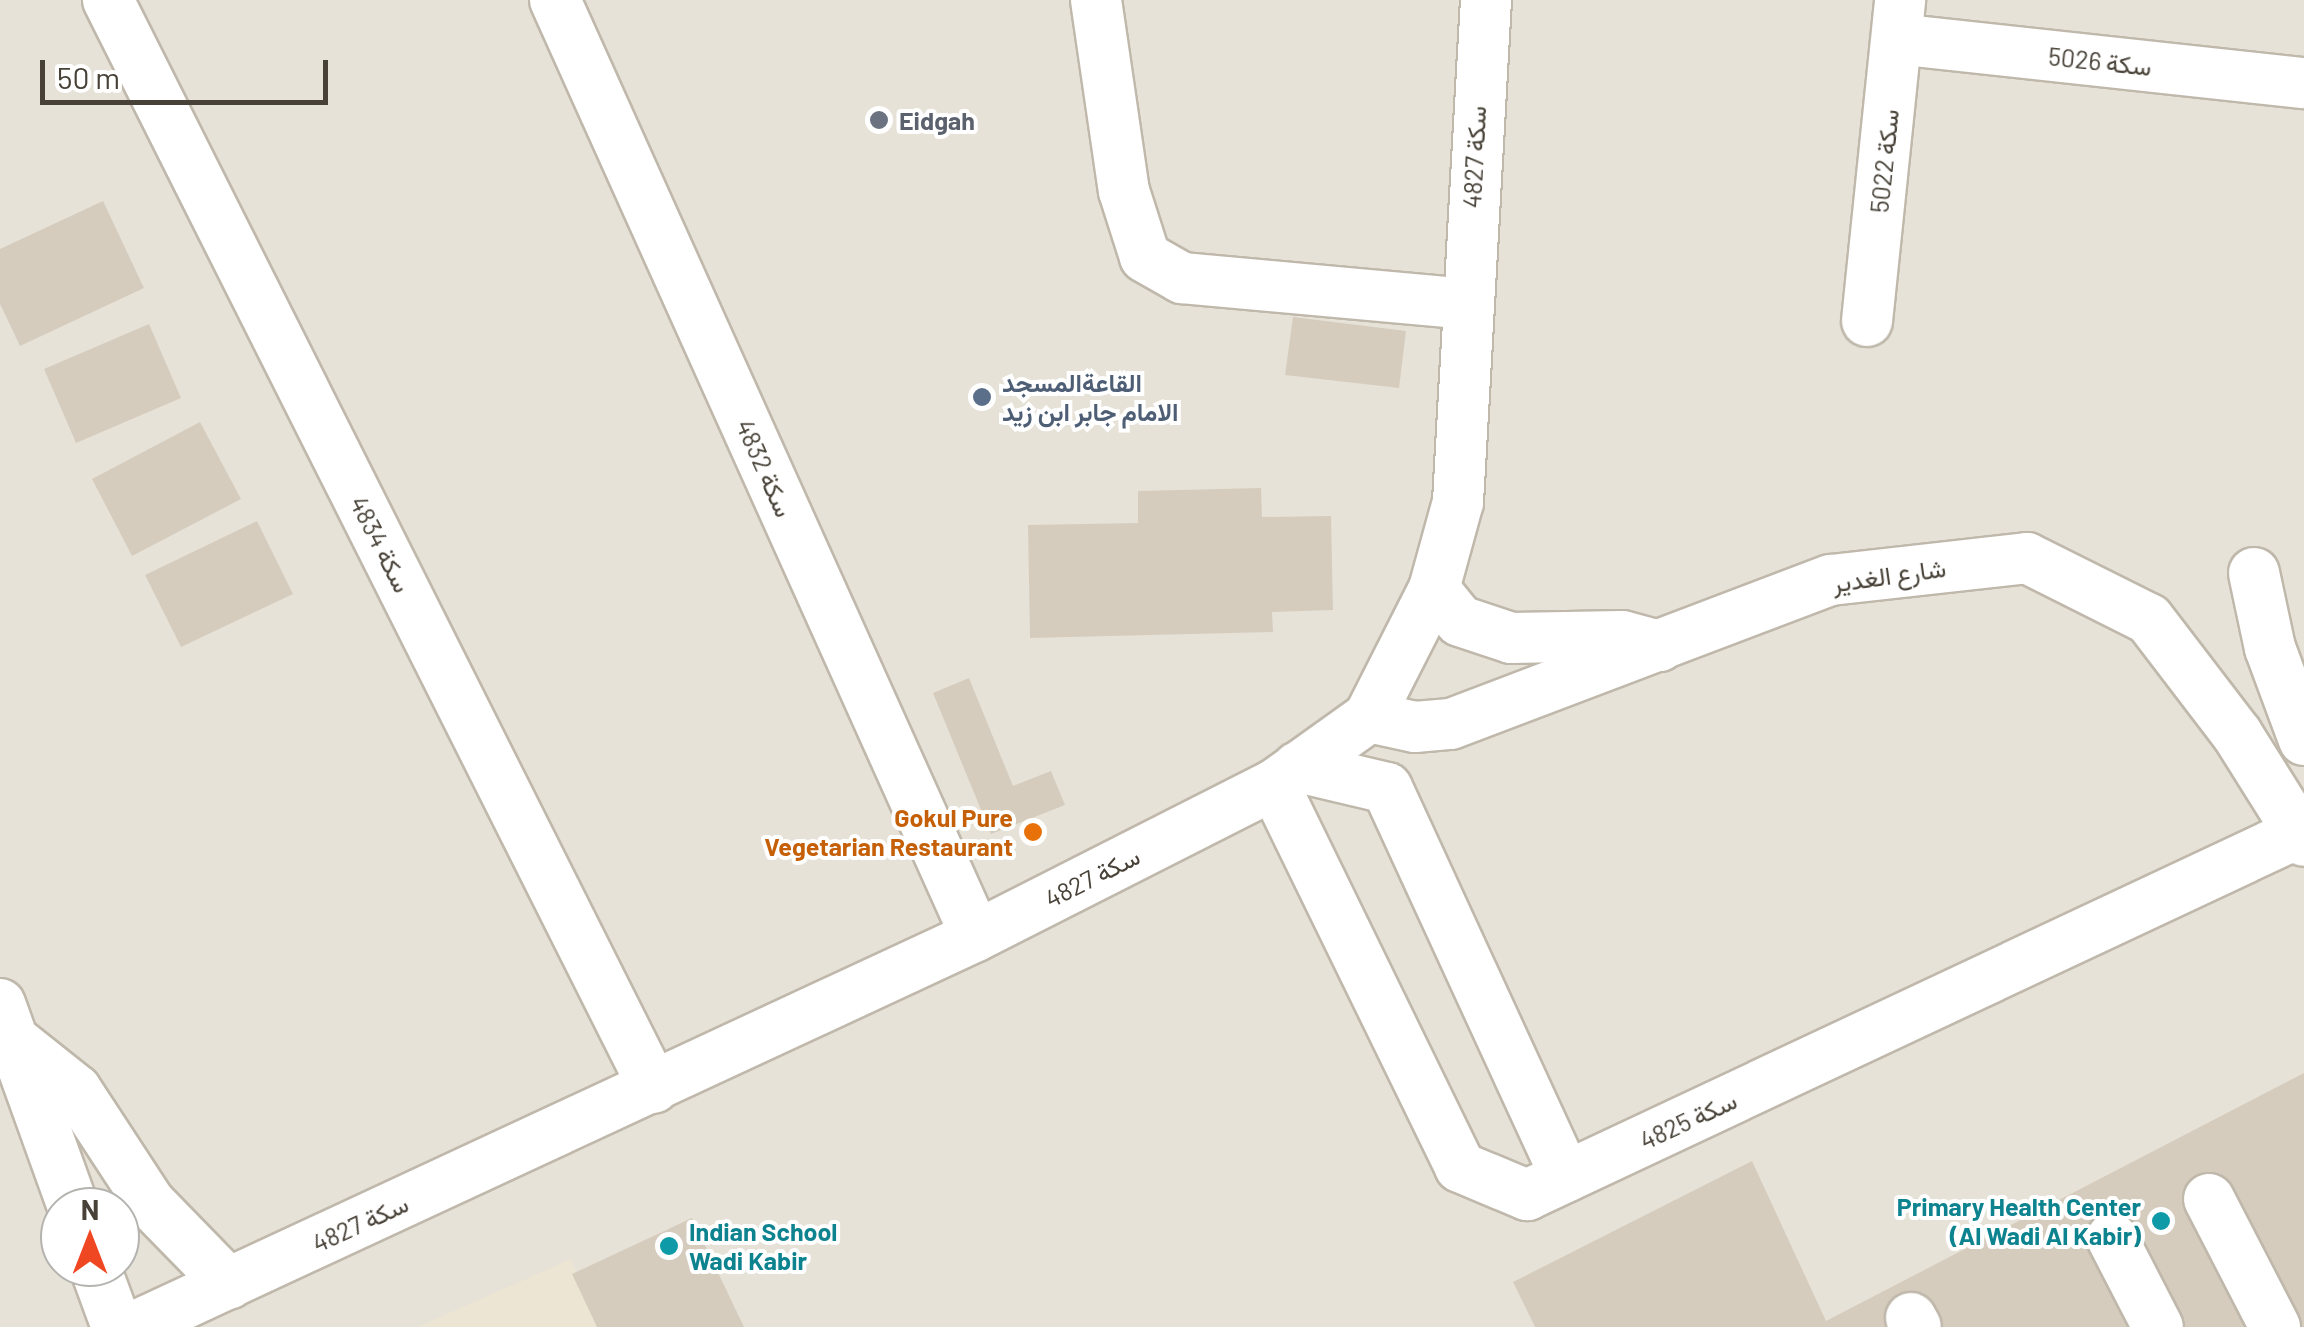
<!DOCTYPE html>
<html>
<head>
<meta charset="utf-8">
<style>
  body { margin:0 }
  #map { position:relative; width:2304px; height:1327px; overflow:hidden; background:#f3f0e8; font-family:Barlow,Vazirmatn,sans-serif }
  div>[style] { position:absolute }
  .residential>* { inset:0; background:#e7e2d7 }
  .education>* { inset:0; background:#ece5d3 }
  .building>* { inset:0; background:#d5ccbe }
  .roads { filter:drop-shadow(2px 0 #bfb8ab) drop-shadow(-2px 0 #bfb8ab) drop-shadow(0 2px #bfb8ab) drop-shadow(0 -2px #bfb8ab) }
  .minor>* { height:50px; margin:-25px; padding:0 25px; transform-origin:25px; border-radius:25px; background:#fff }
  .dots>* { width:28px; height:28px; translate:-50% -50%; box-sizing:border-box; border:5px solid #fff; border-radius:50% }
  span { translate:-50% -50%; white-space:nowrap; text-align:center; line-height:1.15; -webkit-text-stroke:8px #fff; paint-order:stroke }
  .street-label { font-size:25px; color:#474137 }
  .worship-label { font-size:25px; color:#5b616d; font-weight:700 }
  .left { translate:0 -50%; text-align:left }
  .service-label { font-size:25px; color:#4e5e75; font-weight:700 }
  .food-label { font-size:25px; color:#c56008; font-weight:700 }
  .right { translate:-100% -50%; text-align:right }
  .culture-label { font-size:25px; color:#0d838f; font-weight:700 }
  .north { position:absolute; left:40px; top:1187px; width:100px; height:100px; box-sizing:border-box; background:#fff; border:2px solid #b5b3af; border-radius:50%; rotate:0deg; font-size:28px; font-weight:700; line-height:40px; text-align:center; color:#474137 }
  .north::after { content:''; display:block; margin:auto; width:35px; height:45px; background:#f04723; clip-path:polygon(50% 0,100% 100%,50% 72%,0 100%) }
  .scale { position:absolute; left:40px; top:60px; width:288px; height:45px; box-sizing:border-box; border:5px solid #474137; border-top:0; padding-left:12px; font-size:30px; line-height:35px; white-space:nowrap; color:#474137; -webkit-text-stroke:8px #fff; paint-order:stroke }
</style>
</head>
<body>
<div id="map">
  <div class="residential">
    <i style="clip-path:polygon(evenodd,0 0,2304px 0,2304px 1327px,0 1327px,0 0,60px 1207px,120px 1207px,120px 1267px,60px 1267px,60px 1207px)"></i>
  </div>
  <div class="education">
    <i style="clip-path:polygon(571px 1259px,597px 1327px,418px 1327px)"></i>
  </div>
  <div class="building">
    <i style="clip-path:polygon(103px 201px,144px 288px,20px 346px,0 304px,0 249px)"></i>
    <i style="clip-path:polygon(1293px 317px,1406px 331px,1399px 388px,1285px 375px)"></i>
    <i style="clip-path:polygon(149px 324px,181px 398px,76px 443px,44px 369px)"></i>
    <i style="clip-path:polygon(200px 422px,241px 499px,132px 556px,92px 479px)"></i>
    <i style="clip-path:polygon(1261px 488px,1262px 517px,1331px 516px,1333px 610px,1272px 612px,1273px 632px,1030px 638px,1028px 525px,1138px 523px,1138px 491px)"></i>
    <i style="clip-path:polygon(257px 521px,293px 594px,181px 647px,145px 575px)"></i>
    <i style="clip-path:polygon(969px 678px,1013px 786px,1051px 771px,1065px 805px,991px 834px,933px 693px)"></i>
    <i style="clip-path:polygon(2304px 1073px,2304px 1327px,1535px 1327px,1513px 1282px,1752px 1161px,1826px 1321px)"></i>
    <i style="clip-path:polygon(692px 1218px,744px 1327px,597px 1327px,572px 1274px)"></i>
  </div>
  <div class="roads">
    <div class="minor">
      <i style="left:108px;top:0;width:1217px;rotate:63.35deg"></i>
      <i style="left:555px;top:0;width:1026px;rotate:65.78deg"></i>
      <i style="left:1096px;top:0;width:193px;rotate:81.7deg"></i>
      <i style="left:1124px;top:191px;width:69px;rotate:72.3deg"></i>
      <i style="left:1145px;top:257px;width:43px;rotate:29.6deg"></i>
      <i style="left:1182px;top:278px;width:286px;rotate:5.2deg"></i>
      <i style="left:1897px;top:39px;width:409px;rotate:6.2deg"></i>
      <i style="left:1867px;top:321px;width:323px;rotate:-84.1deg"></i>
      <i style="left:2254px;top:573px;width:77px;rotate:78deg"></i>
      <i style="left:2270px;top:648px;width:98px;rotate:69.7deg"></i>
      <i style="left:1434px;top:589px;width:41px;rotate:50.9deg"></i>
      <i style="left:1460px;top:621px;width:54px;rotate:18.4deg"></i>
      <i style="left:1511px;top:638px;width:111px;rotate:-1deg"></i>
      <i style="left:1622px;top:636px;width:39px;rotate:15deg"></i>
      <i style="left:1369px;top:717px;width:47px;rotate:12.3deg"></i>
      <i style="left:1415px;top:727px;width:36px;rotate:-5deg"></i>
      <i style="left:1451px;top:724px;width:406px;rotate:-20.8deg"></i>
      <i style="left:1831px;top:580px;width:197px;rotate:-6.4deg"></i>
      <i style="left:2027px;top:558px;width:136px;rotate:26.6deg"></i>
      <i style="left:2149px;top:619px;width:145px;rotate:52.6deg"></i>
      <i style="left:2237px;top:734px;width:126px;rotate:57.9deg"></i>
      <i style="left:1298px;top:767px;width:91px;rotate:13.3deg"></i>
      <i style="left:1387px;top:788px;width:428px;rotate:65.3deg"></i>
      <i style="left:1274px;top:785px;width:425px;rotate:64deg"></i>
      <i style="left:1460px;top:1167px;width:73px;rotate:22.7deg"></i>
      <i style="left:1527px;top:1195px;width:854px;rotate:-25.15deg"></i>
      <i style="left:0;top:1004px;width:216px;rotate:70.2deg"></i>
      <i style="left:12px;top:1039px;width:82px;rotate:38.6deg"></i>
      <i style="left:76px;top:1090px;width:135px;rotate:56.8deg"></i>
      <i style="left:150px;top:1203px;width:113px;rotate:45.7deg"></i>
      <i style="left:2209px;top:1199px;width:144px;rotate:62.7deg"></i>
      <i style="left:2112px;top:1238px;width:100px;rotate:62.7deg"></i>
      <i style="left:95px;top:1267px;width:64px;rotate:69.9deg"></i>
      <i style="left:1911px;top:1318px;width:10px;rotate:61deg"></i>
      <i style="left:134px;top:1327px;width:928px;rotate:-24.91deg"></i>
      <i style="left:976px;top:936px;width:334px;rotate:-26.9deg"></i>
      <i style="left:1274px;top:785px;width:117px;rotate:-35.6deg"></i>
      <i style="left:1369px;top:717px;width:144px;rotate:-63.1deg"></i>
      <i style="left:1434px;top:589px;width:90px;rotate:-74.6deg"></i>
      <i style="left:1458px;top:502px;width:503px;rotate:-86.81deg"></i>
    </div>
  </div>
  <div class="dots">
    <i style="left:879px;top:120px;background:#6b7280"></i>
    <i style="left:982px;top:397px;background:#5c6f8a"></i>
    <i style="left:1033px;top:832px;background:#e8710a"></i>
    <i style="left:2161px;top:1221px;background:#0f9aa8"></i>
    <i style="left:669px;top:1246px;background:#0f9aa8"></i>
  </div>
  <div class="street-label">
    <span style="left:2100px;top:61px;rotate:6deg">سكة 5026</span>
    <span style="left:1474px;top:157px;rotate:-87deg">سكة 4827</span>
    <span style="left:1884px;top:161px;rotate:-84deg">سكة 5022</span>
    <span style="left:765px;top:468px;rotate:66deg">سكة 4832</span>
    <span style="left:381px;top:544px;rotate:63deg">سكة 4834</span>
    <span style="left:1889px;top:575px;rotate:-8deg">شارع الغدير</span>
    <span style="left:1092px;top:877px;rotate:-27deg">سكة 4827</span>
    <span style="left:1688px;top:1120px;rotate:-25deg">سكة 4825</span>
    <span style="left:360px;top:1223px;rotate:-25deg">سكة 4827</span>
  </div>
  <div class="worship-label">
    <span class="left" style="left:899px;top:120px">Eidgah</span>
  </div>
  <div class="service-label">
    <span class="left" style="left:1002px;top:397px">القاعةالمسجد<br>الامام جابر ابن زيد</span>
  </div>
  <div class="food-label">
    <span class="right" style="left:1013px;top:832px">Gokul Pure<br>Vegetarian Restaurant</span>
  </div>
  <div class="culture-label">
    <span class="right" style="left:2141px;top:1221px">Primary Health Center<br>(Al Wadi Al Kabir)</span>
    <span class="left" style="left:689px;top:1246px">Indian School<br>Wadi Kabir</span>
  </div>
  <div class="north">N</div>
  <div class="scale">50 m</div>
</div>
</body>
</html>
